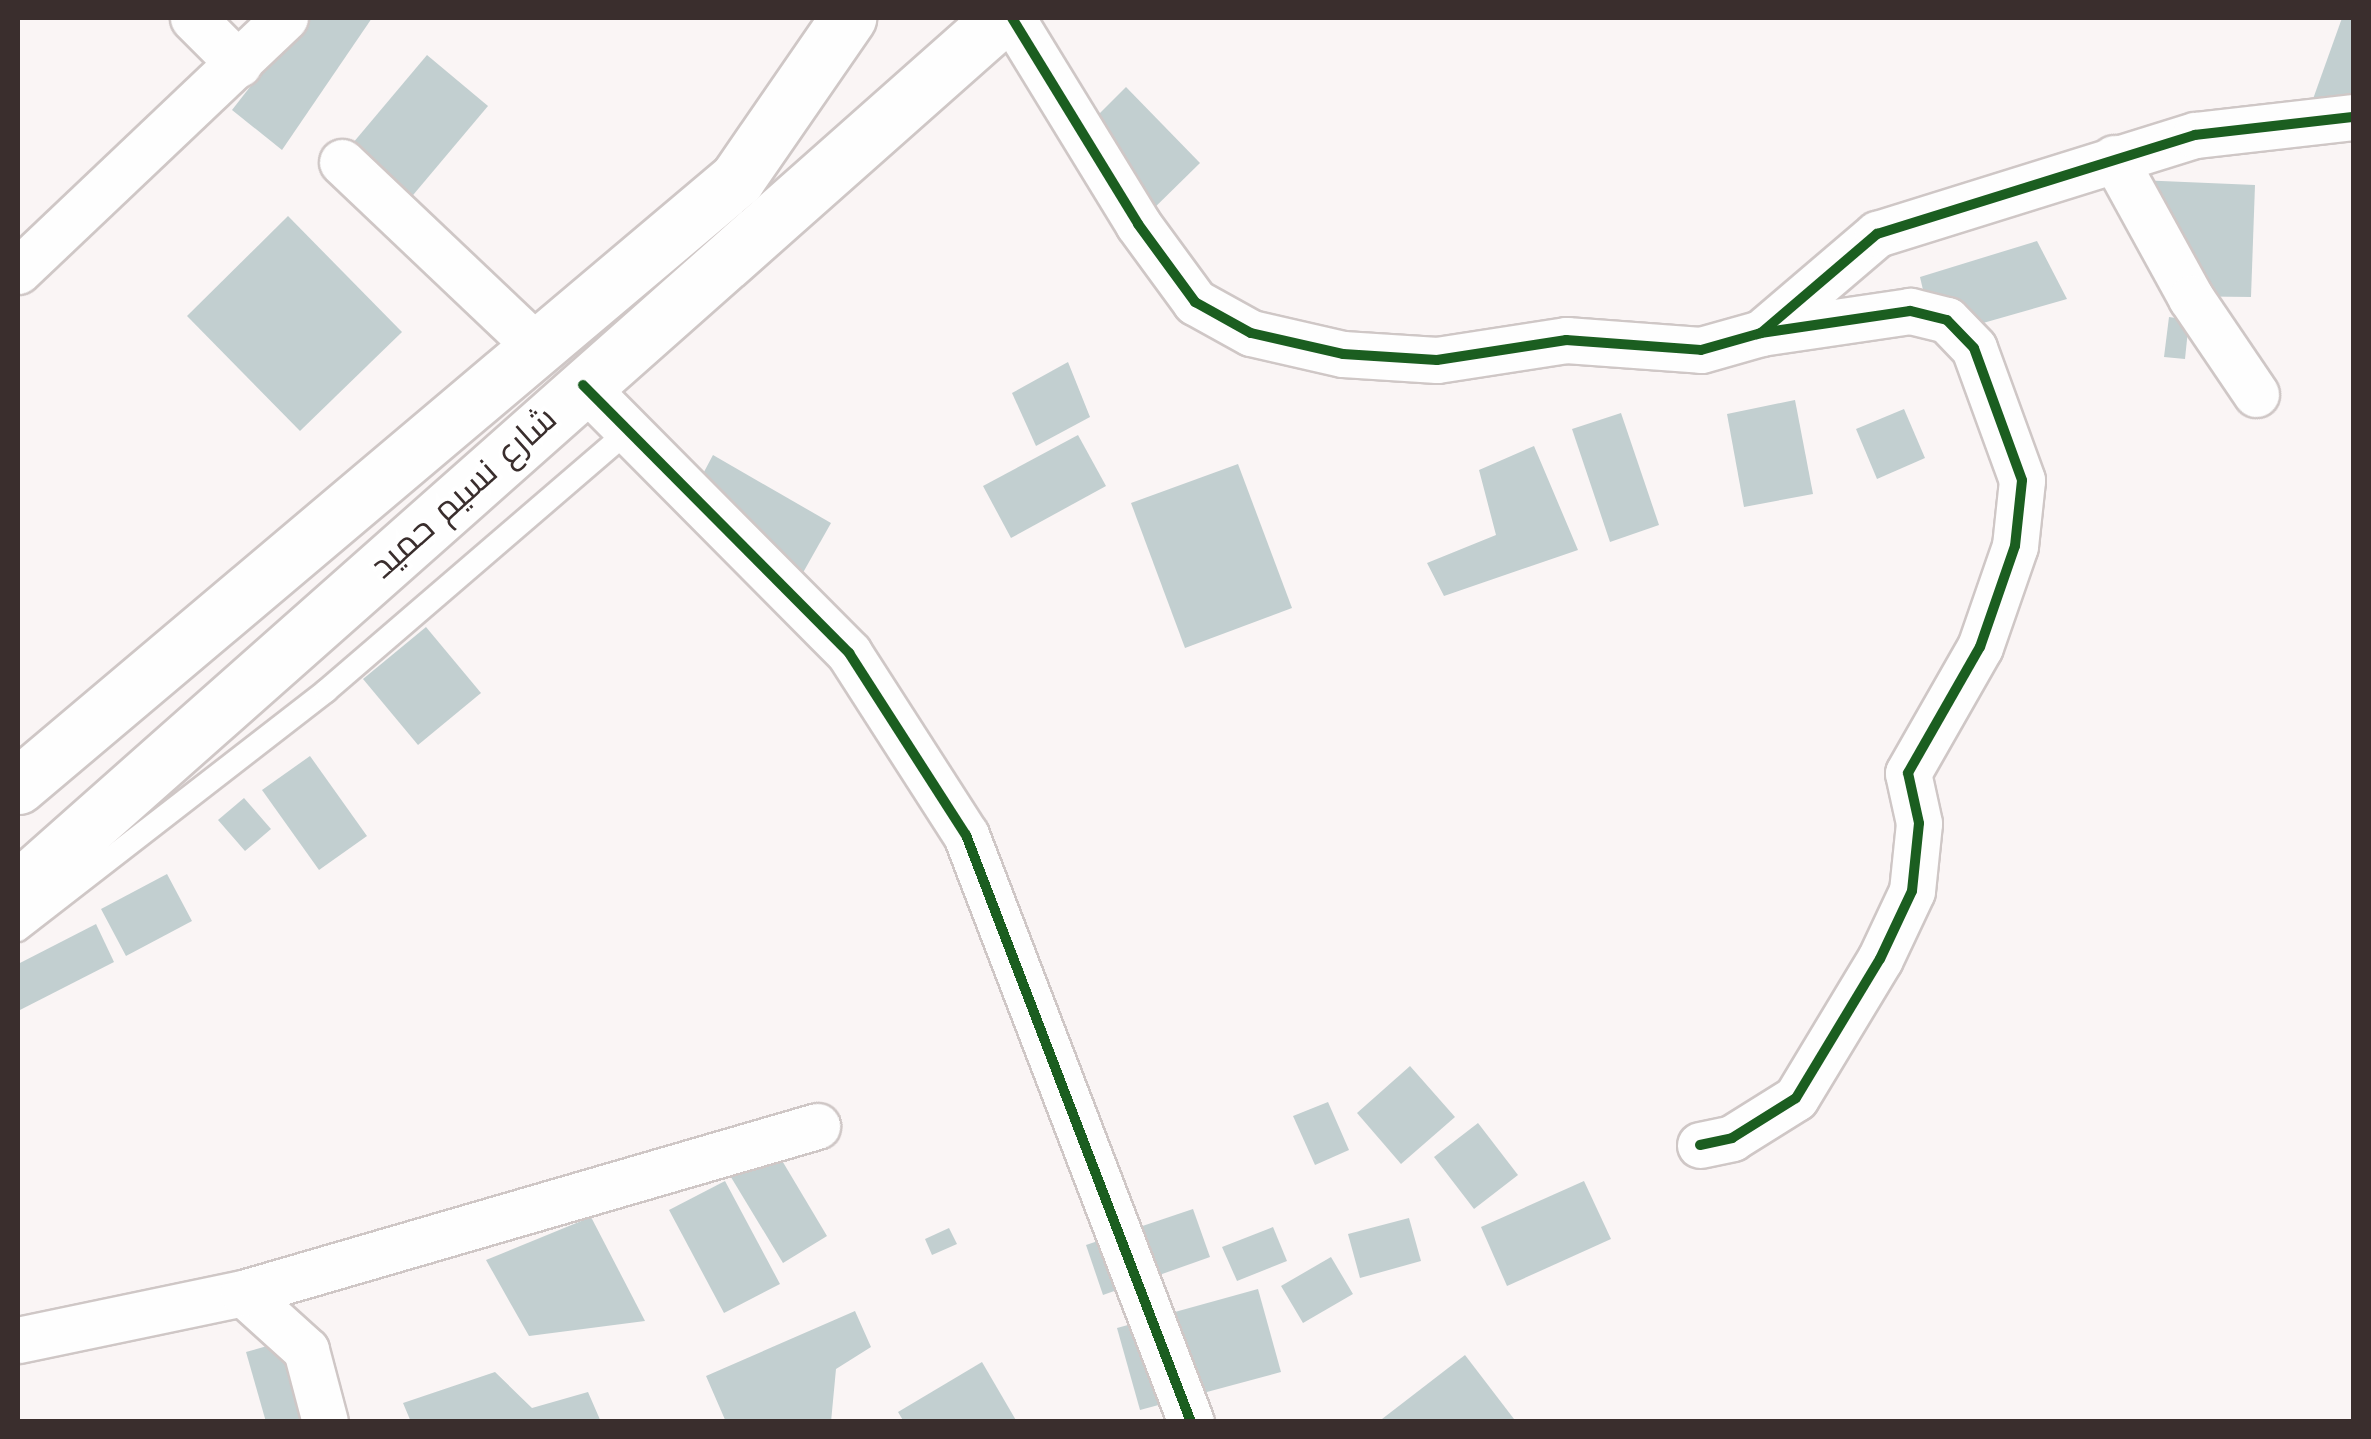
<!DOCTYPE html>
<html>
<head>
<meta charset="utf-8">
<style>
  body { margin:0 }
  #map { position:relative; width:2371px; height:1439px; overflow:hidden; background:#faf5f5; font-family:"Work Sans",Cairo,sans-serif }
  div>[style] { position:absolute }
  .building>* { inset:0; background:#c2cfd0 }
  .roads { filter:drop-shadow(2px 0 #cfc7c6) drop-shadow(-2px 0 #cfc7c6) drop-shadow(0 2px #cfc7c6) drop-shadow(0 -2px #cfc7c6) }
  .service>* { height:22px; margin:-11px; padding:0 11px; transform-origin:11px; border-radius:11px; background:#fefefe }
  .minor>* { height:45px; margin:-22.5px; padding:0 22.5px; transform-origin:22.5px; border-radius:22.5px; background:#fefefe }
  .secondary>* { height:55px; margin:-27.5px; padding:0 27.5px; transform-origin:27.5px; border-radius:27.5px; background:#fefefe }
  .cycleway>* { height:10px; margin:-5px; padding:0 5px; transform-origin:5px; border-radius:5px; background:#1b5e20 }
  span { translate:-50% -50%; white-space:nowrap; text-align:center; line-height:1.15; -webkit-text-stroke:8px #fff; paint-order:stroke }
  .street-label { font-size:35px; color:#3a2e2d }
  .frame { position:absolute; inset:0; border:20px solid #3a2e2d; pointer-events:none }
</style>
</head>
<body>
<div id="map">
  <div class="building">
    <i style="clip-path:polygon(304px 18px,372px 18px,282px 150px,232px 110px)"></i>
    <i style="clip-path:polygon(2342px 18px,2354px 18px,2354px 114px,2313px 99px)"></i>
    <i style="clip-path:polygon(427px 55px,488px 106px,403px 207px,342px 156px)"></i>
    <i style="clip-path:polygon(1126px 87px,1200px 163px,1143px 219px,1069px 144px)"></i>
    <i style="clip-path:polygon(2138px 180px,2255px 185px,2251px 297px,2165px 296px)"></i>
    <i style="clip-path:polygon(288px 216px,402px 332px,300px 431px,187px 316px)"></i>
    <i style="clip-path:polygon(2037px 241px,2067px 299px,1934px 337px,1920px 277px)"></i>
    <i style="clip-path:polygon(2169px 317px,2189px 320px,2185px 359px,2164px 357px)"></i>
    <i style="clip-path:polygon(1068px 362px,1090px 417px,1036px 446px,1012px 393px)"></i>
    <i style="clip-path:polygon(1795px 400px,1813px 494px,1744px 507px,1727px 414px)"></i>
    <i style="clip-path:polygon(1904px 409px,1925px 458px,1877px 479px,1856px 429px)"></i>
    <i style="clip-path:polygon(1621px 413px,1659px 525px,1610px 542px,1572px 429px)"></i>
    <i style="clip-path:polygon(1078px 435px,1106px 486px,1011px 538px,983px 486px)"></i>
    <i style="clip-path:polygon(1534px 446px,1578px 550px,1444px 596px,1427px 563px,1496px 535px,1479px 470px)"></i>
    <i style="clip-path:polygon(713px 455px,831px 523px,787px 601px,689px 500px)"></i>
    <i style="clip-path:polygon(1238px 464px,1292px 608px,1185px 648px,1131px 503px)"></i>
    <i style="clip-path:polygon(426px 627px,481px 693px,418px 745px,363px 679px)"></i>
    <i style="clip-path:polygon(310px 756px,367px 836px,319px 870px,262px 790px)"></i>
    <i style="clip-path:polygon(244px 798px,271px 829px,245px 851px,218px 820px)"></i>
    <i style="clip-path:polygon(167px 874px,192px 921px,126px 956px,101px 909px)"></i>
    <i style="clip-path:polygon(96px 924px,114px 962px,18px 1011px,18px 964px)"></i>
    <i style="clip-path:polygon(1410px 1066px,1455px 1117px,1401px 1164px,1357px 1113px)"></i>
    <i style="clip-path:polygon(1328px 1102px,1349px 1150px,1315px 1165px,1293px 1116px)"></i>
    <i style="clip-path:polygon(1478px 1123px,1518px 1175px,1474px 1209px,1434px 1157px)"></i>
    <i style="clip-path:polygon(765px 1132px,827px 1236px,783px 1263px,720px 1159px)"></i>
    <i style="clip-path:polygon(725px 1181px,780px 1284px,724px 1313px,669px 1210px)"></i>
    <i style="clip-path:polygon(1584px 1181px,1611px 1239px,1507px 1286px,1481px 1227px)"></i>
    <i style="clip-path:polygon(1193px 1209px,1210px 1257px,1103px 1295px,1086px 1245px)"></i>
    <i style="clip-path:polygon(591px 1217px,645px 1321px,529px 1336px,486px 1260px)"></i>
    <i style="clip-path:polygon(1409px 1218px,1421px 1261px,1360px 1278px,1348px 1234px)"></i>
    <i style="clip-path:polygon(1273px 1227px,1287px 1261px,1237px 1281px,1222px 1247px)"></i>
    <i style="clip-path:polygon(949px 1228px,957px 1244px,932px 1255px,925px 1239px)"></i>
    <i style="clip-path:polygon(1331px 1257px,1353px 1294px,1303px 1323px,1281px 1286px)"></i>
    <i style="clip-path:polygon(1258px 1289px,1281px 1372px,1140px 1410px,1117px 1328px)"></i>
    <i style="clip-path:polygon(855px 1311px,871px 1347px,836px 1369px,831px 1422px,726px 1422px,706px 1376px)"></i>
    <i style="clip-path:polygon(316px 1332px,343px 1422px,266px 1422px,246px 1352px)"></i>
    <i style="clip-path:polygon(1465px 1355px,1514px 1419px,1384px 1422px,1382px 1419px)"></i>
    <i style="clip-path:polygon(982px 1362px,1017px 1422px,904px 1422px,898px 1412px)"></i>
    <i style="clip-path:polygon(495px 1372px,532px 1408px,588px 1392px,601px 1422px,411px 1422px,403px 1403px)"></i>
  </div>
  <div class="roads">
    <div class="service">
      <i style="left:18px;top:930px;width:390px;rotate:-37.8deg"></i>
      <i style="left:326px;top:691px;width:400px;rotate:-40.7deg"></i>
    </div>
    <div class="minor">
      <i style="left:193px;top:18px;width:65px;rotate:45deg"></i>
      <i style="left:1012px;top:18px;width:241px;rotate:58.5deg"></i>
      <i style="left:1138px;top:224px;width:97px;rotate:53.8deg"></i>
      <i style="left:1195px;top:302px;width:64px;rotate:29deg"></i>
      <i style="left:1251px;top:333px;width:94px;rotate:12.9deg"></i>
      <i style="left:1343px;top:354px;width:94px;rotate:3.7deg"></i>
      <i style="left:1437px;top:360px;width:131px;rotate:-8.8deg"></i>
      <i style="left:1566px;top:340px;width:135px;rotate:4.2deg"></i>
      <i style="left:1701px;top:350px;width:62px;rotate:-15.8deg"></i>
      <i style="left:1761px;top:333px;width:153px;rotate:-40.5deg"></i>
      <i style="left:1877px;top:234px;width:333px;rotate:-17.3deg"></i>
      <i style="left:2195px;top:135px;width:160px;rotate:-6.5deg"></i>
      <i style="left:2114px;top:158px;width:160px;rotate:61.2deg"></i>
      <i style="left:2191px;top:298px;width:116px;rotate:55.9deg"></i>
      <i style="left:342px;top:162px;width:269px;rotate:43.5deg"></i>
      <i style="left:18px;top:271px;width:368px;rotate:-43.5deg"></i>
      <i style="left:583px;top:385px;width:378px;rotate:45.2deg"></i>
      <i style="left:849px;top:653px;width:216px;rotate:57.3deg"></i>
      <i style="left:966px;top:835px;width:629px;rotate:69.03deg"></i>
      <i style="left:1700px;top:1145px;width:33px;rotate:-12deg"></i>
      <i style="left:1732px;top:1138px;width:75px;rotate:-32deg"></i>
      <i style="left:1796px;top:1098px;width:162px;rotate:-58.9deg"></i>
      <i style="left:1880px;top:959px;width:75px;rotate:-64.8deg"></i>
      <i style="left:1912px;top:891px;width:68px;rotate:-84.1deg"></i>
      <i style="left:1919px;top:823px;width:51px;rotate:-102.4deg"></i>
      <i style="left:1908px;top:773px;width:145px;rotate:-60.3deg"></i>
      <i style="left:1980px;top:647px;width:107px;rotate:-70.9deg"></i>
      <i style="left:2015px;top:546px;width:66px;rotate:-83.9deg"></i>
      <i style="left:2022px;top:480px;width:140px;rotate:-110deg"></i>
      <i style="left:1974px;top:348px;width:39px;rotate:-134deg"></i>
      <i style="left:1947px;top:320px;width:38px;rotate:-166deg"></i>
      <i style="left:1910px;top:311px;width:151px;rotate:171.6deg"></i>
      <i style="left:243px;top:1293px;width:85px;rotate:42.1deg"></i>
      <i style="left:306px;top:1350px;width:74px;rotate:75.2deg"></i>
      <i style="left:18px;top:1340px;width:230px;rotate:-11.8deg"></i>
      <i style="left:243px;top:1293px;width:598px;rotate:-16.22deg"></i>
    </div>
    <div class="secondary">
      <i style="left:18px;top:786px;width:941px;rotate:-40.17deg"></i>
      <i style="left:737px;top:179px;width:196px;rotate:-55.4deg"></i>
      <i style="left:18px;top:889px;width:1313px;rotate:-41.54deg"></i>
    </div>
  </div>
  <div class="cycleway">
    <i style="left:1012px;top:18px;width:241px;rotate:58.5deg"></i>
    <i style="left:1138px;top:224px;width:97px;rotate:53.8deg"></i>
    <i style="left:1195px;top:302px;width:64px;rotate:29deg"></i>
    <i style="left:1251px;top:333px;width:94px;rotate:12.9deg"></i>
    <i style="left:1343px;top:354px;width:94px;rotate:3.7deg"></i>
    <i style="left:1437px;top:360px;width:131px;rotate:-8.8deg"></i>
    <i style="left:1566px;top:340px;width:135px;rotate:4.2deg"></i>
    <i style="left:1701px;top:350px;width:62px;rotate:-15.8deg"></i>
    <i style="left:1761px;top:333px;width:153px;rotate:-40.5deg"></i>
    <i style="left:1877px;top:234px;width:333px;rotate:-17.3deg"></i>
    <i style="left:2195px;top:135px;width:160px;rotate:-6.5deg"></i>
    <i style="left:583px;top:385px;width:378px;rotate:45.2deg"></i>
    <i style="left:849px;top:653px;width:216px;rotate:57.3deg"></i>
    <i style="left:966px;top:835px;width:629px;rotate:69.03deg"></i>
    <i style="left:1700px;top:1145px;width:33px;rotate:-12deg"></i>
    <i style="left:1732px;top:1138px;width:75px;rotate:-32deg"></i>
    <i style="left:1796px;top:1098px;width:162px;rotate:-58.9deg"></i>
    <i style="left:1880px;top:959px;width:75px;rotate:-64.8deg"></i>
    <i style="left:1912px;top:891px;width:68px;rotate:-84.1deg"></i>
    <i style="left:1919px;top:823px;width:51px;rotate:-102.4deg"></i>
    <i style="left:1908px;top:773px;width:145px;rotate:-60.3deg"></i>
    <i style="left:1980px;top:647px;width:107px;rotate:-70.9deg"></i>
    <i style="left:2015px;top:546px;width:66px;rotate:-83.9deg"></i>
    <i style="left:2022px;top:480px;width:140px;rotate:-110deg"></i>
    <i style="left:1974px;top:348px;width:39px;rotate:-134deg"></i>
    <i style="left:1947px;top:320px;width:38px;rotate:-166deg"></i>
    <i style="left:1910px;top:311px;width:151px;rotate:171.6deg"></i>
  </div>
  <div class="street-label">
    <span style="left:463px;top:492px;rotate:-42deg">شارع نسيم حميد</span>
  </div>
  <div class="frame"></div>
</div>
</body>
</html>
